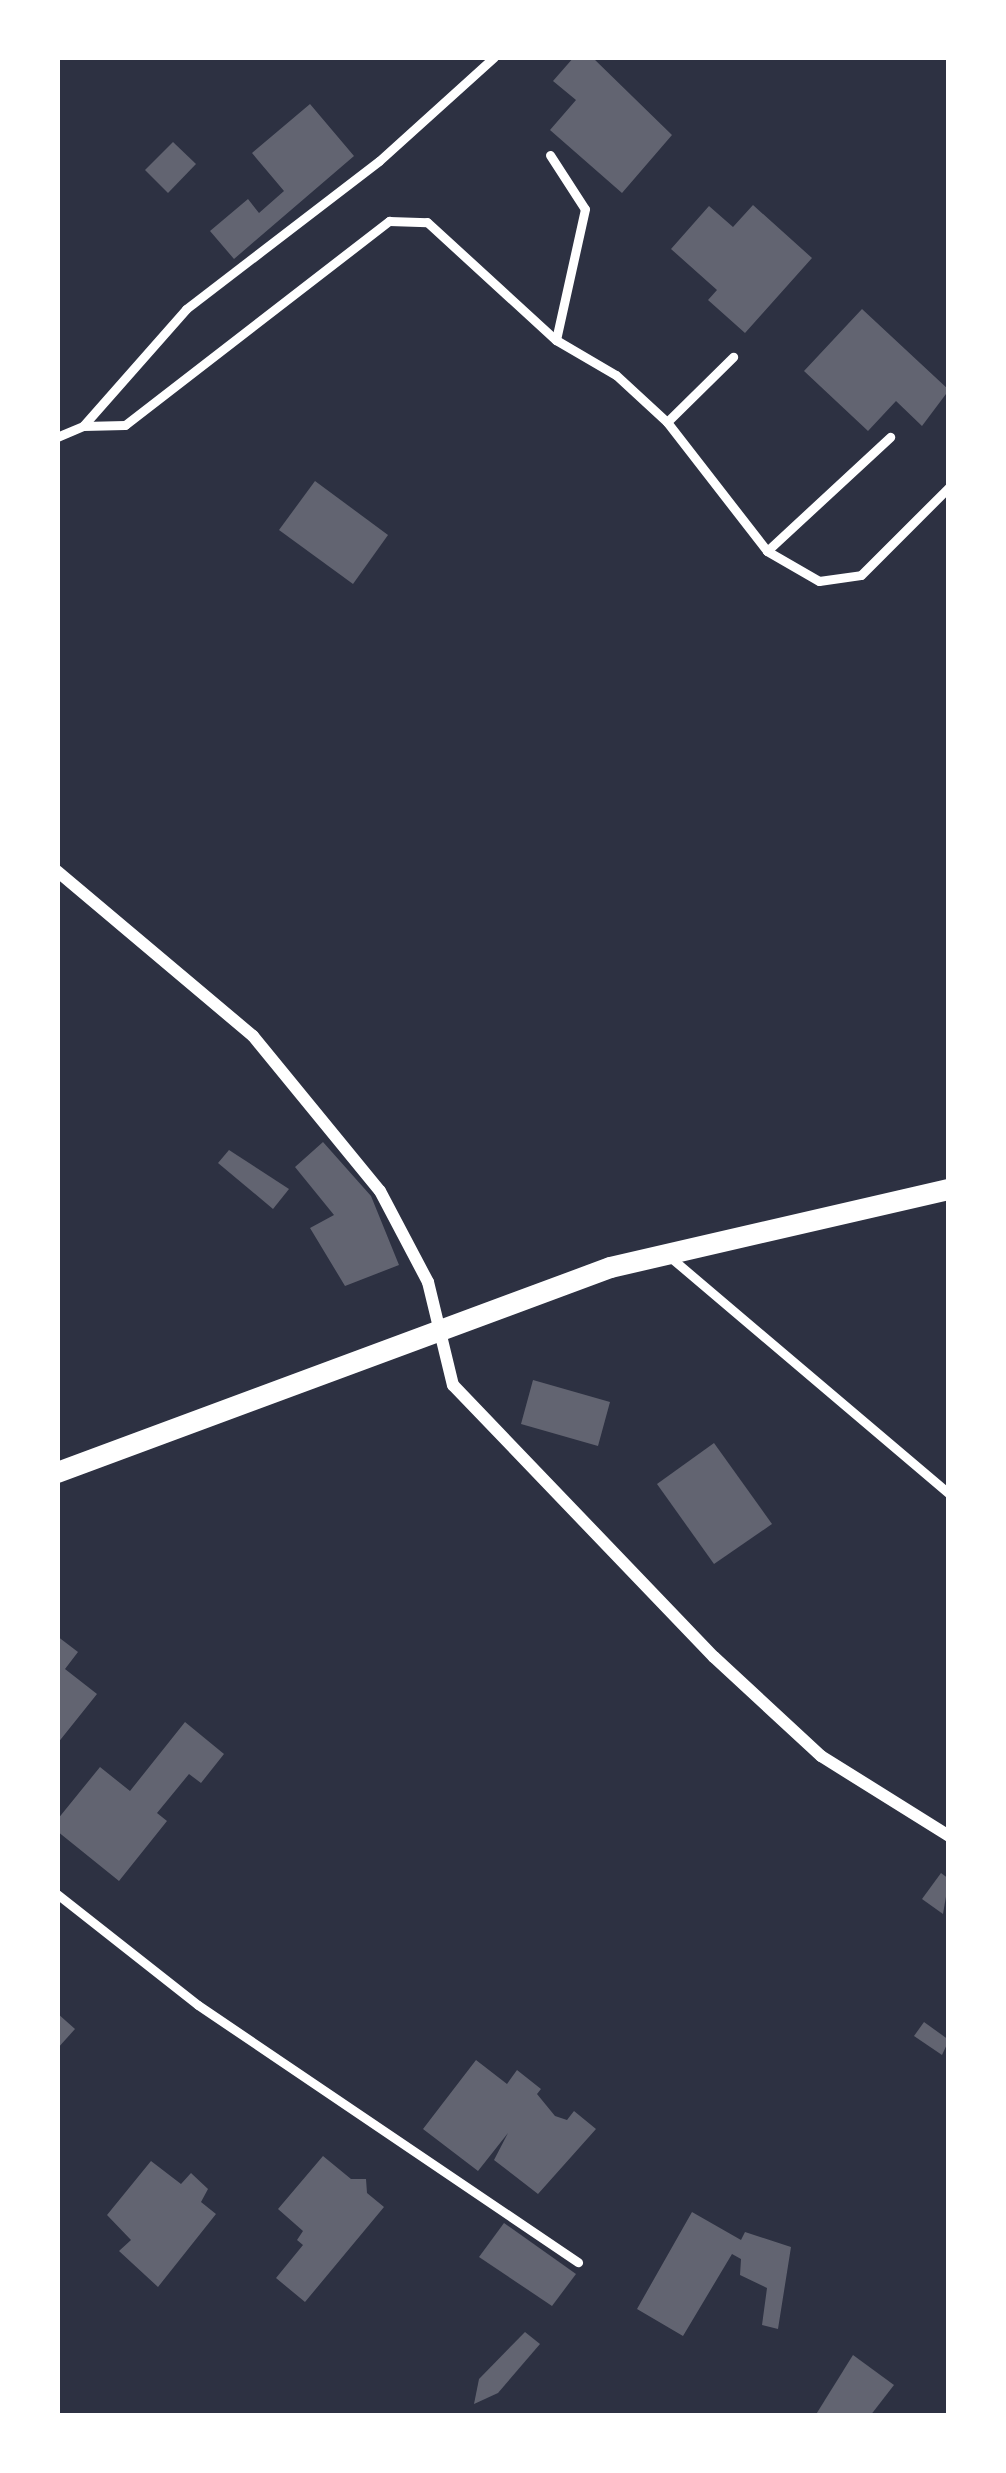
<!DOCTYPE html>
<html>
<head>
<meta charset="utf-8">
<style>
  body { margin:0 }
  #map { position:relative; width:1006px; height:2473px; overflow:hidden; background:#2d3142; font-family:Signika,sans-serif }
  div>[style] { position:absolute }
  .building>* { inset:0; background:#626471 }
  .service>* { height:9px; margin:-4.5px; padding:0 4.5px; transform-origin:4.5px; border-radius:4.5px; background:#fff }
  .minor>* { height:12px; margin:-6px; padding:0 6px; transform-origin:6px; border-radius:6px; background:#fff }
  .tertiary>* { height:21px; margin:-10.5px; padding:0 10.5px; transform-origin:10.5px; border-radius:10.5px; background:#fff }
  span { translate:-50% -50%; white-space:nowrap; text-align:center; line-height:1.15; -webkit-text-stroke:9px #fff; paint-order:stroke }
  .frame { position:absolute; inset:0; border:60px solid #fff; pointer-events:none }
</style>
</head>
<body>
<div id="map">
  <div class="building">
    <i style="clip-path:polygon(574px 57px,592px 57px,672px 135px,622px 193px,550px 130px,576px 100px,553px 81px)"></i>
    <i style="clip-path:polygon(310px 104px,354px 156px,234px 259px,210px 231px,248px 199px,259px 213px,284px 191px,252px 153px)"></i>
    <i style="clip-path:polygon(173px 142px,196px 164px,168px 193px,145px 170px)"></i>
    <i style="clip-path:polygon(753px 205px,812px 258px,745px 333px,708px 300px,717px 290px,671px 249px,709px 206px,733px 227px)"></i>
    <i style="clip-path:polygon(862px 309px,949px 390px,922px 426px,896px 401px,868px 431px,804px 371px)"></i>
    <i style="clip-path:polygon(315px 481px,388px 535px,353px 584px,279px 530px)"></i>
    <i style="clip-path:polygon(323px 1142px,371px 1196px,399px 1265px,345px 1286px,310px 1228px,334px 1215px,295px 1167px)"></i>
    <i style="clip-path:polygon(229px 1150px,289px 1189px,273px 1209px,218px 1163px)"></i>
    <i style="clip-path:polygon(533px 1380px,610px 1402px,598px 1446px,521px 1424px)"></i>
    <i style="clip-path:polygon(714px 1443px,772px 1524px,714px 1564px,657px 1484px)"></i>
    <i style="clip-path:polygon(57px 1636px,78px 1652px,65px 1669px,97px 1694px,57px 1744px)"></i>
    <i style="clip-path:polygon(185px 1722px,224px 1754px,201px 1783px,189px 1774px,157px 1813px,167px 1821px,119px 1881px,57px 1831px,57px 1820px,100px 1767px,130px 1791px)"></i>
    <i style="clip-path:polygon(941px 1873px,949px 1879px,943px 1914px,922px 1899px)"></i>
    <i style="clip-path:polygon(57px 2013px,75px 2029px,57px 2049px)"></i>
    <i style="clip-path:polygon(924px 2022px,949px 2040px,942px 2055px,914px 2036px)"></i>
    <i style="clip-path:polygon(476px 2060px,507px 2084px,517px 2070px,541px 2089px,537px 2094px,555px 2116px,567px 2120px,574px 2111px,596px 2129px,538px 2194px,494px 2160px,508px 2133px,478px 2171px,423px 2129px)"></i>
    <i style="clip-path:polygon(323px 2156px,351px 2179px,366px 2179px,367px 2193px,384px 2207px,305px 2302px,276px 2278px,303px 2245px,297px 2240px,303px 2231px,278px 2209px)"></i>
    <i style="clip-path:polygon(151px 2161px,181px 2184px,191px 2173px,208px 2189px,201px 2202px,216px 2214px,158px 2287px,119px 2251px,131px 2240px,107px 2215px)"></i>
    <i style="clip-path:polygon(692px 2212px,741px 2240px,745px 2232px,791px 2247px,778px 2329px,762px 2325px,767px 2288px,740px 2275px,741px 2259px,732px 2254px,683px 2336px,637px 2309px)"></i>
    <i style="clip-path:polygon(504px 2223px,576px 2274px,552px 2306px,479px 2257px)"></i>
    <i style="clip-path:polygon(525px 2332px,540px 2344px,498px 2393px,474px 2404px,479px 2379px)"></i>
    <i style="clip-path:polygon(853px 2355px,894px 2385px,870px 2416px,815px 2416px)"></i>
  </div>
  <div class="service">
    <i style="left:550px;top:155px;width:64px;rotate:57.1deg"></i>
    <i style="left:585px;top:209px;width:134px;rotate:102.5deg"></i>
    <i style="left:667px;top:422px;width:93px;rotate:-44.6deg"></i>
    <i style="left:83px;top:426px;width:42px;rotate:-1.4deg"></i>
    <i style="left:125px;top:425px;width:334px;rotate:-37.7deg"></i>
    <i style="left:389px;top:221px;width:38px;rotate:2deg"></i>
    <i style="left:427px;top:222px;width:175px;rotate:42.5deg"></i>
    <i style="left:556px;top:340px;width:69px;rotate:30.3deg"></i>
    <i style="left:616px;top:375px;width:69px;rotate:42.7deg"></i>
    <i style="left:667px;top:422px;width:163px;rotate:52.2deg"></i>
    <i style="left:767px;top:551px;width:60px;rotate:30deg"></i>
    <i style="left:819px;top:581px;width:42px;rotate:-8.1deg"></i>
    <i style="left:861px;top:575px;width:124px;rotate:-45deg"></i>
    <i style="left:57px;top:437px;width:28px;rotate:-23deg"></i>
    <i style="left:83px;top:426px;width:156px;rotate:-48.6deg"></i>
    <i style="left:186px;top:309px;width:243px;rotate:-37.5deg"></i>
    <i style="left:379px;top:161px;width:155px;rotate:-42.1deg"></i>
    <i style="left:767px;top:551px;width:168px;rotate:-42.8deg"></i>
    <i style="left:670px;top:1257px;width:366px;rotate:40.3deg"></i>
    <i style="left:57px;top:1894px;width:179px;rotate:38.2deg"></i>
    <i style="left:198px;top:2005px;width:459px;rotate:34.1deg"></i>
  </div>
  <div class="minor">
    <i style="left:57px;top:871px;width:256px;rotate:40.1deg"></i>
    <i style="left:253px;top:1036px;width:200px;rotate:50.7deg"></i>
    <i style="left:380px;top:1191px;width:103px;rotate:62.2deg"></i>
    <i style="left:428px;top:1282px;width:106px;rotate:76.4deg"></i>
    <i style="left:453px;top:1385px;width:377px;rotate:46.2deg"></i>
    <i style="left:714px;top:1657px;width:146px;rotate:42.8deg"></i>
    <i style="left:821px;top:1756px;width:151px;rotate:32deg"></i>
  </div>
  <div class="tertiary">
    <i style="left:57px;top:1472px;width:590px;rotate:-20.34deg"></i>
    <i style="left:610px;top:1267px;width:348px;rotate:-13deg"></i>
  </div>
  <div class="frame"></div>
</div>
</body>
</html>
